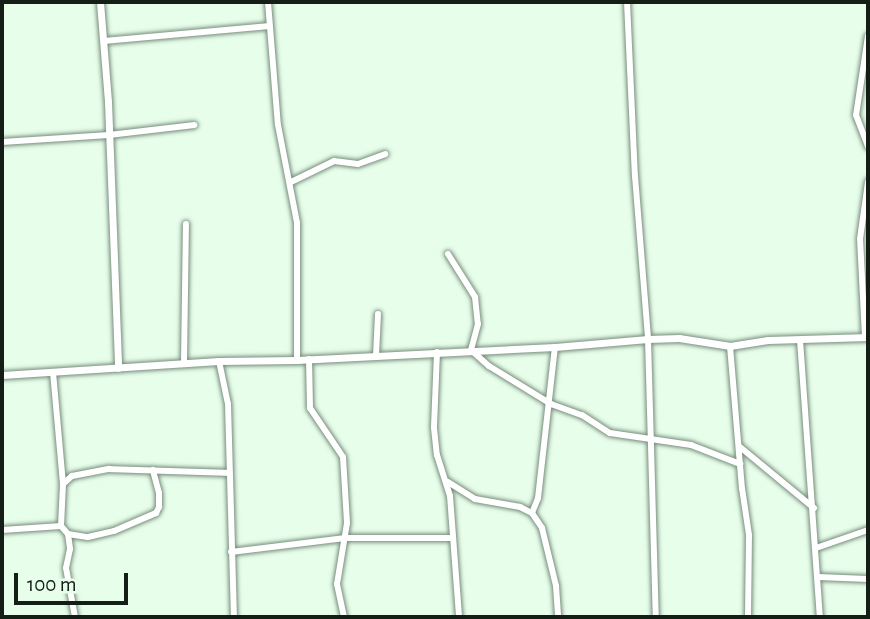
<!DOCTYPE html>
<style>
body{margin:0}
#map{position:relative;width:870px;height:619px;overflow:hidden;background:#e7feeb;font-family:"Alegreya Sans",sans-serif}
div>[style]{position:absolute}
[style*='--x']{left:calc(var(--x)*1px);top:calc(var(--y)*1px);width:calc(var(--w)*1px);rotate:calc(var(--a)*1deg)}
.roads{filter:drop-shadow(0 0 2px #788d7c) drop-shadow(0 0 2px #788d7c)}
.minor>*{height:6px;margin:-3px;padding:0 3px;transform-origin:3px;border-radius:3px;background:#fff}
.tertiary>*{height:7px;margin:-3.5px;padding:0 3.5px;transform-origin:3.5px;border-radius:3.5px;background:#fff}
span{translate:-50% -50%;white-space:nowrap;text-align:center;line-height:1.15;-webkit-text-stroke:6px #e7feeb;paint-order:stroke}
.frame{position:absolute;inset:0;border:4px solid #141d16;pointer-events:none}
.scale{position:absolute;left:14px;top:573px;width:114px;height:32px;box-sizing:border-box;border:4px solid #141d16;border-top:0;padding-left:9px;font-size:21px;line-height:24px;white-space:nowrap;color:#141d16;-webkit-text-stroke:5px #e7feeb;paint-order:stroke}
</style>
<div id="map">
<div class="roads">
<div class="minor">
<i style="--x:268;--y:2;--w:123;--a:85.4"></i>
<i style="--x:278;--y:125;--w:100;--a:79"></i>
<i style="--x:297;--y:223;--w:137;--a:90"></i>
<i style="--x:627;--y:2;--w:174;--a:87.4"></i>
<i style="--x:635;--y:176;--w:164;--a:85.4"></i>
<i style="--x:648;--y:339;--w:278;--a:88.4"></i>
<i style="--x:868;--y:36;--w:80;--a:98.6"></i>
<i style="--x:856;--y:115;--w:34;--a:69"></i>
<i style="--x:104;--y:41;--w:166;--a:-5.2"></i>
<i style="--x:2;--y:142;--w:107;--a:-3.7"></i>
<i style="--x:109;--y:135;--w:86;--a:-6.7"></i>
<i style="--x:291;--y:182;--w:48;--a:-26"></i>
<i style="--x:334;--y:161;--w:24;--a:7"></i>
<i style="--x:358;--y:164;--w:29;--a:-20"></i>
<i style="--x:448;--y:254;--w:51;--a:57.9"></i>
<i style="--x:475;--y:297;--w:27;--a:84"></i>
<i style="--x:478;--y:324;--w:27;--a:105"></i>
<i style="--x:471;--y:350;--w:24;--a:42"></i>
<i style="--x:489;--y:366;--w:73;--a:31.5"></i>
<i style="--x:551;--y:404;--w:33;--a:20"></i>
<i style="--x:582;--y:415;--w:33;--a:33"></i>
<i style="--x:610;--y:433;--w:82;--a:8.4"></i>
<i style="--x:691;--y:445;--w:53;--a:21.2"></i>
<i style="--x:865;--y:337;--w:98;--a:-92.9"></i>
<i style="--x:860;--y:239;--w:58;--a:-82"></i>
<i style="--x:800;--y:340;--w:278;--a:85.9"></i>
<i style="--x:730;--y:346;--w:143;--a:85.2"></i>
<i style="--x:742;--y:488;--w:48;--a:81.5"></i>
<i style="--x:749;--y:535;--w:82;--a:90.7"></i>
<i style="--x:437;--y:352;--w:76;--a:92.3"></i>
<i style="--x:434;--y:428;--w:27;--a:84"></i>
<i style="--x:437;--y:455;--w:43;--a:72.4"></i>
<i style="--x:450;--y:496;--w:121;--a:85.7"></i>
<i style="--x:376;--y:356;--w:42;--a:-87.3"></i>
<i style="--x:309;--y:359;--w:49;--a:88.8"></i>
<i style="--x:310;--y:408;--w:59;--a:56"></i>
<i style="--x:343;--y:457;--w:66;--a:86.5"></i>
<i style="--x:347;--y:523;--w:62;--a:99.3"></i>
<i style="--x:337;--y:584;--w:34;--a:78"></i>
<i style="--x:219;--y:361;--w:44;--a:78.2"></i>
<i style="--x:228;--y:404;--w:213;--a:88.4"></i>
<i style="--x:184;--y:363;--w:139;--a:-89.2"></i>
<i style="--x:53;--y:372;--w:112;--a:84.9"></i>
<i style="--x:63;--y:484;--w:42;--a:92.7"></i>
<i style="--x:61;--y:526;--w:11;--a:49"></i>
<i style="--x:68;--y:534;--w:15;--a:82"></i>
<i style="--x:70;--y:549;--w:19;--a:102"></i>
<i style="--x:66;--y:568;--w:50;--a:79.6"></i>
<i style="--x:740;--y:447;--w:96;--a:39.5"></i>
<i style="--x:448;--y:482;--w:32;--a:32"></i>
<i style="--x:475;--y:499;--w:46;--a:10.1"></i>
<i style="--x:520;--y:507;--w:13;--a:27"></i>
<i style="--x:532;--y:513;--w:18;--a:56"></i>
<i style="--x:542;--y:528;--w:60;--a:76.4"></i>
<i style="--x:556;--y:586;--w:31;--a:86"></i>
<i style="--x:63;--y:484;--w:12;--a:-42"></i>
<i style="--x:72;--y:476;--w:38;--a:-11"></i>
<i style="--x:109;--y:469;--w:120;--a:1.9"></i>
<i style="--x:532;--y:513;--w:16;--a:-68"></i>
<i style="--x:538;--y:498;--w:152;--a:-83.6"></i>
<i style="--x:2;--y:530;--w:59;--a:-3.9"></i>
<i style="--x:68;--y:534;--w:20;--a:9"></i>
<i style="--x:88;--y:537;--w:27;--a:-13"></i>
<i style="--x:114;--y:531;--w:46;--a:-23.2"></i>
<i style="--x:156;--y:513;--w:7;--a:-63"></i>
<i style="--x:159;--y:507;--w:14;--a:-90"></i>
<i style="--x:159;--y:493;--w:24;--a:-105"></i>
<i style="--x:816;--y:548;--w:55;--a:-19.1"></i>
<i style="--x:231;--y:552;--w:115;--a:-7"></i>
<i style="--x:345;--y:538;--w:106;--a:0"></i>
<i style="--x:818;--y:577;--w:50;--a:2.3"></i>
</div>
<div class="tertiary">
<i style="--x:100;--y:2;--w:100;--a:85.4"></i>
<i style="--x:108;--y:102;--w:266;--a:87.8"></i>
<i style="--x:2;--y:375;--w:217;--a:-3.7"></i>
<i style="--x:219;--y:361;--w:78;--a:-0.7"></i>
<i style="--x:297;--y:360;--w:258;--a:-2.9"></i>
<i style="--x:555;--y:347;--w:93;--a:-4.9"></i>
<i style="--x:648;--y:339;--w:31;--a:-2"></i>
<i style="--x:679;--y:338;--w:52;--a:8.9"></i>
<i style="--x:730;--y:346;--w:38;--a:-9"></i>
<i style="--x:768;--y:340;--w:100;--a:-1.7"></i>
</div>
</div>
<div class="frame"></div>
<div class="scale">100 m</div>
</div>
